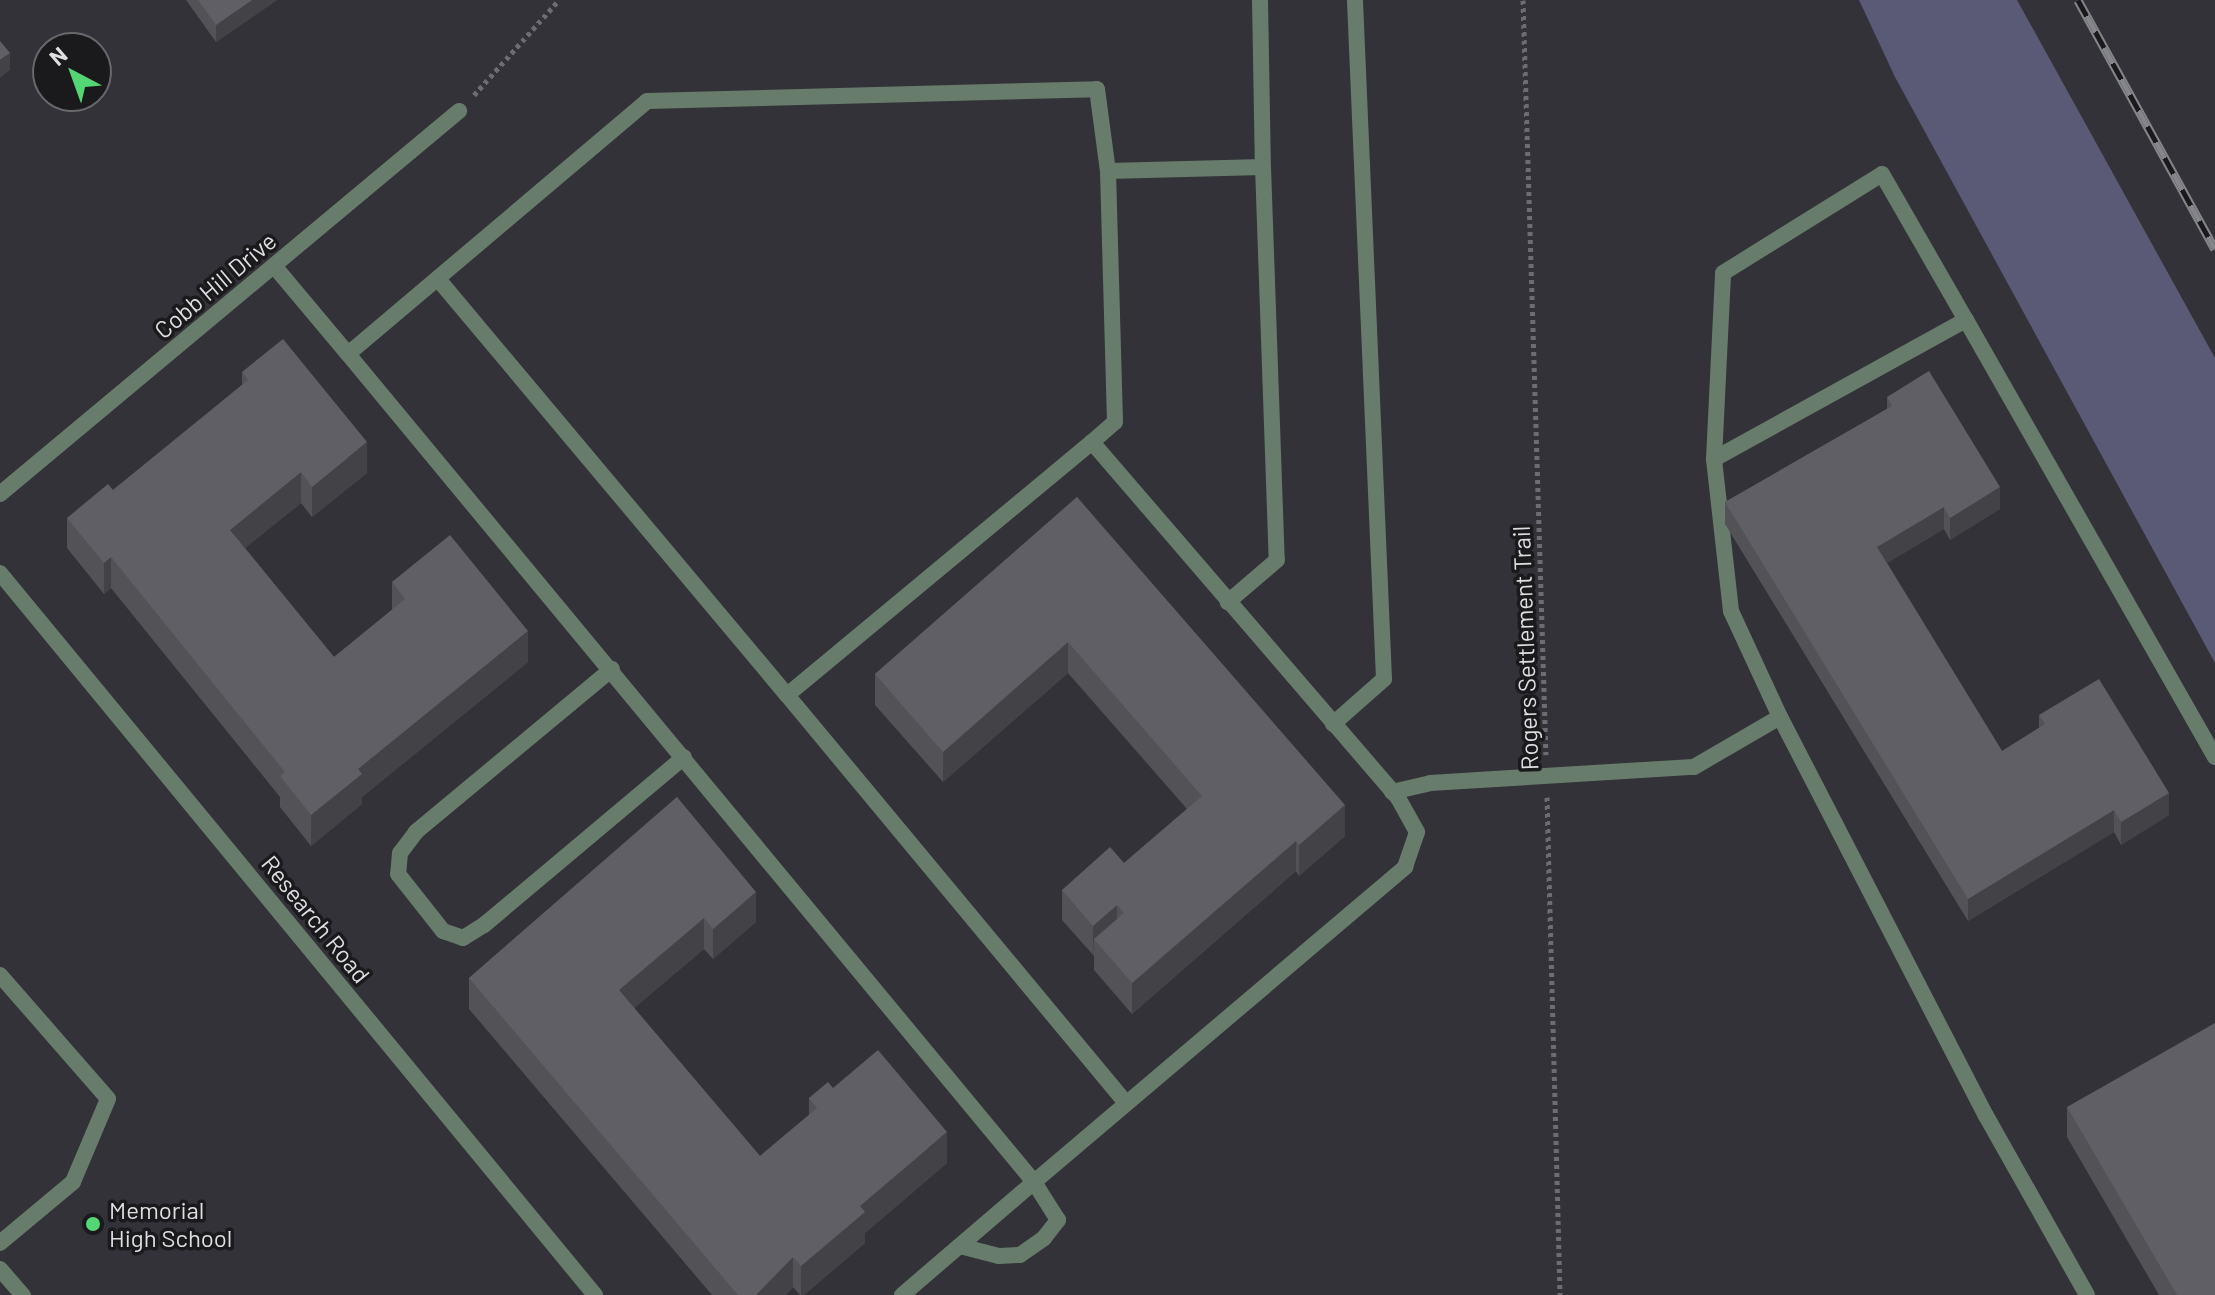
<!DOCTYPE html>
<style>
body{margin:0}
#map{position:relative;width:2215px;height:1295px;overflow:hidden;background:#323238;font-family:Barlow,sans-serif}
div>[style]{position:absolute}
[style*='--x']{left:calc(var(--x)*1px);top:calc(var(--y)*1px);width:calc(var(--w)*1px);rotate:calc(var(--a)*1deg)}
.green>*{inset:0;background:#5a5a77}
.path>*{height:5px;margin-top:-2.5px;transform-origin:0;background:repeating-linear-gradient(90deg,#6c6c71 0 4px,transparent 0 8px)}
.lane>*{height:16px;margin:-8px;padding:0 8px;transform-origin:8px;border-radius:8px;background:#687c6b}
.street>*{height:16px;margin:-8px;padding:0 8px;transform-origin:8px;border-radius:8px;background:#687c6b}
.rail>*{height:9px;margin-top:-4.5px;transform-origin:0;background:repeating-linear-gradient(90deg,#1a1a1d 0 18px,#85868a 0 36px);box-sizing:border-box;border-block:2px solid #85868a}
.wall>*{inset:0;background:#525257}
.shaded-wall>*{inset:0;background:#424247}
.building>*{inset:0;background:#5f5f65}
.dots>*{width:22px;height:22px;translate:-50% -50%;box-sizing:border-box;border:4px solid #1a1a1d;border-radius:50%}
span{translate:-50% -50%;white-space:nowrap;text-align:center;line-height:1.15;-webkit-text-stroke:7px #1a1a1d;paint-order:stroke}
.street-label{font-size:24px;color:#dedfe2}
.poi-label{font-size:24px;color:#dedfe2}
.left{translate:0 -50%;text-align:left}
.north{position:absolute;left:32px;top:32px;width:80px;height:80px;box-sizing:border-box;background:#1a1a1d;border:2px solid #68696c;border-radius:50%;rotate:319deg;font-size:22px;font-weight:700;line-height:32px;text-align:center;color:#dedfe2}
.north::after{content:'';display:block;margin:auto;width:28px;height:36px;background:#53d673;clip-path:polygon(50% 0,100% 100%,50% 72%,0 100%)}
</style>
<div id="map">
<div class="green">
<i style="clip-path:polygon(1859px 0,2017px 0,2215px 358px,2215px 663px,1895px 77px)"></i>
</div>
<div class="path">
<i style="--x:1523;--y:0;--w:755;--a:88.26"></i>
<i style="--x:474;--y:95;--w:127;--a:-48.2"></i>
<i style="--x:1547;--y:797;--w:498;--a:88.5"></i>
</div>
<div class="lane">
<i style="--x:1260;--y:0;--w:167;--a:89"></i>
<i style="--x:275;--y:267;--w:114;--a:50"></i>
<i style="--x:348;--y:354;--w:392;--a:-40.2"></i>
<i style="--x:647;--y:101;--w:450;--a:-1.5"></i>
<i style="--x:1097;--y:89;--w:83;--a:82.4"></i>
<i style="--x:438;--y:279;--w:543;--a:50.01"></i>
<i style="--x:348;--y:354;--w:1075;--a:50.36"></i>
<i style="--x:1034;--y:1182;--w:174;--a:139.4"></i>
<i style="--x:1092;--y:442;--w:30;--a:-41"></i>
<i style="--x:1115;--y:422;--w:251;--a:-91.6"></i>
<i style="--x:1108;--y:171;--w:155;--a:-1.5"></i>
<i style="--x:1263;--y:167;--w:393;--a:88"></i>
<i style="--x:1277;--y:560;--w:65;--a:139.4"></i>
<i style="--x:1714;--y:459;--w:186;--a:-87.2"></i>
<i style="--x:1723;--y:273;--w:187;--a:-31.9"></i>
<i style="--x:1882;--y:174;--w:168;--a:60.1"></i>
<i style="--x:612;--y:669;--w:255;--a:140.3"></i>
<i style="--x:416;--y:832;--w:26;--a:127"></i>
<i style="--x:400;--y:853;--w:21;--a:95"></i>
<i style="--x:398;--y:874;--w:73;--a:51.7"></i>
<i style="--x:443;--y:931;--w:21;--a:19"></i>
<i style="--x:463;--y:938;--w:25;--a:-32"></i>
<i style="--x:484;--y:925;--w:261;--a:-40"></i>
<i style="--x:1333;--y:724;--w:68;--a:-41.4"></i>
<i style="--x:1384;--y:679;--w:680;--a:-92.45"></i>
<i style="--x:1392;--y:792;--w:39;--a:-13"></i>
<i style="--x:1430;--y:783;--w:264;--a:-3.5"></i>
<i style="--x:1694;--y:767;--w:99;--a:-30.2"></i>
<i style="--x:0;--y:975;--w:164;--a:48.9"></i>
<i style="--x:108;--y:1099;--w:90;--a:112.9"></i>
<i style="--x:73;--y:1182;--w:95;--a:140.1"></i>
<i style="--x:960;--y:1246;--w:40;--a:14.4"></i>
<i style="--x:999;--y:1256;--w:21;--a:-3"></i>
<i style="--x:1020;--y:1255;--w:29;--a:-35"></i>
<i style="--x:1044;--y:1238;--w:23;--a:-52"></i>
<i style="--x:1058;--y:1220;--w:45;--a:-122.3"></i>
<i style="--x:1034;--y:1182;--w:487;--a:-40.3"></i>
<i style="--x:1405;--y:867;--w:37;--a:-71"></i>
<i style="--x:1417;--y:832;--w:38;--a:-119"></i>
<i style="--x:1399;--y:799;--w:471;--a:-130.7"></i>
<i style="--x:1092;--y:442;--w:396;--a:140.3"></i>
<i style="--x:787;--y:695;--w:530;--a:50.28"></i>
<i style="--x:0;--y:1269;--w:35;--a:49"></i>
<i style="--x:2087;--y:1295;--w:206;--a:-119.4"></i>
<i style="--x:1986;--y:1116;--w:449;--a:-117.3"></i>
<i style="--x:1780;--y:717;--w:117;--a:-114.8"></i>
<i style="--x:1731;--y:611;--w:153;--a:-96.4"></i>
<i style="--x:1714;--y:459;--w:288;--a:-28.9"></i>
<i style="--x:1966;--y:320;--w:503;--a:60.33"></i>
</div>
<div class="street">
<i style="--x:0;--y:494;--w:598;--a:-39.84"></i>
<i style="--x:0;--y:573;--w:936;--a:50.51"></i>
</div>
<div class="rail">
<i style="--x:2078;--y:0;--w:284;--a:61.2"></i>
</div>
<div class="wall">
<i style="clip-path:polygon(186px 0,277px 0,216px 42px)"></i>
<i style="clip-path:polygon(242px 372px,367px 473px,312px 517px,301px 503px,245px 548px,334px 657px,392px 610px,392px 582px,528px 662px,362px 797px,362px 804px,311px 846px,280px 807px,280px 797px,111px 588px,104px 594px,67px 548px,67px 518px,113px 490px,242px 385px)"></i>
<i style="clip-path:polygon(1887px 397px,2000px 509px,1950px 540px,1944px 529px,1887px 563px,2002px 751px,2039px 728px,2039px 715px,2169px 815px,2121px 845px,2114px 832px,1968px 921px,1725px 524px,1725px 502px,1887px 409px)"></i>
<i style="clip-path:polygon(1077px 497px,1345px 836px,1299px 876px,1296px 871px,1132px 1014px,1094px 970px,1094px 956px,1062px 920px,1062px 890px,1124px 863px,1187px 809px,1068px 673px,943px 782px,875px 705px,875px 674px)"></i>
<i style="clip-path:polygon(677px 797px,756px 922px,713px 959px,704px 949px,634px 1008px,760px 1156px,809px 1115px,809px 1098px,833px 1088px,947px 1163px,865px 1233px,865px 1243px,804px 1295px,800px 1295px,793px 1287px,786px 1295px,712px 1295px,469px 1009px,469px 978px)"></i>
<i style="clip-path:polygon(2067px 1107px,2215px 1295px,2159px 1295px,2067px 1137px)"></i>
</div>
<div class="shaded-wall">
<i style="clip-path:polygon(252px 0,277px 0,216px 42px,216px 25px)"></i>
<i style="clip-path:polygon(10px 53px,10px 70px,0 78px,0 60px)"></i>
<i style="clip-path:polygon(367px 442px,367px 473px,312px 517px,312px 487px)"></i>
<i style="clip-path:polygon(301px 472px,301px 503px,230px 560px,230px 530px)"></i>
<i style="clip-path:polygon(2000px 487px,2000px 509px,1950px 540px,1950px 518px)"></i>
<i style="clip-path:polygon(1944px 507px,1944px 529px,1877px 569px,1877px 547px)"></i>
<i style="clip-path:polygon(111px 557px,111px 588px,104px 594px,104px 563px)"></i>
<i style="clip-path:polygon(528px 631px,528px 662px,362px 797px,362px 804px,311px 846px,311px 815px,358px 769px)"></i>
<i style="clip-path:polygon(1068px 642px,1068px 673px,943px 782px,943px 752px)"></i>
<i style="clip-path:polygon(2169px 793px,2169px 815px,2121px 845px,2121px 822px)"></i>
<i style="clip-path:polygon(1345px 805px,1345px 836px,1299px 876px,1299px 845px)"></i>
<i style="clip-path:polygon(2114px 810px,2114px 832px,1968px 921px,1968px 899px)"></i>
<i style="clip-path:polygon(1296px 841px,1296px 871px,1132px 1014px,1132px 983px)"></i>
<i style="clip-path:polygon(756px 892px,756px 922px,713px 959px,713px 929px)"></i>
<i style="clip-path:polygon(1117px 905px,1117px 936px,1094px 939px,1093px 957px,1093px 926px)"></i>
<i style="clip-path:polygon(704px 918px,704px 949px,619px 1021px,619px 990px)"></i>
<i style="clip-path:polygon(947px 1132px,947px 1163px,865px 1233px,865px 1243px,804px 1295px,801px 1295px,801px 1266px,860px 1206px)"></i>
<i style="clip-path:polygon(793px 1257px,793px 1287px,786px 1295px,756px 1295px)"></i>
</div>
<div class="building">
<i style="clip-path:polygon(198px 0,252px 0,216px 25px)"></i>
<i style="clip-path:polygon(0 41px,10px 53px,0 60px)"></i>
<i style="clip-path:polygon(283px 339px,367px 442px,312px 487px,301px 472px,230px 530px,334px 657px,405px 599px,392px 582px,450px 535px,528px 631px,358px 769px,362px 774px,311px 815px,280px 776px,285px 772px,111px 557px,104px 563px,67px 518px,108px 484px,113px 490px,248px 380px,242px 372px)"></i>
<i style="clip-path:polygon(1929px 371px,2000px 487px,1950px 518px,1944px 507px,1877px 547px,2002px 751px,2045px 724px,2039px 715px,2099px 679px,2169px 793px,2121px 822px,2114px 810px,1968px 899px,1725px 502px,1892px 406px,1887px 397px)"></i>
<i style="clip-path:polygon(1077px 497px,1345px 805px,1299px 845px,1296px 841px,1132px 983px,1094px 939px,1124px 913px,1117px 905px,1093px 926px,1062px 890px,1110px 847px,1124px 863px,1202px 796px,1068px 642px,943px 752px,875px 674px)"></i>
<i style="clip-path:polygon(677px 797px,756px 892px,713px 929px,704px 918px,619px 990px,760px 1156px,817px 1108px,809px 1098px,828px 1082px,833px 1088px,878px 1050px,947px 1132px,860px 1206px,865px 1212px,801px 1266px,793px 1257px,756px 1295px,738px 1295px,469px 978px)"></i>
<i style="clip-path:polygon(2215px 1023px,2215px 1295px,2177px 1295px,2067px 1107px)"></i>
</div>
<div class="dots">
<i style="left:93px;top:1224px;background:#53d673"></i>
</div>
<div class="street-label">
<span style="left:215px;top:285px;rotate:-40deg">Cobb Hill Drive</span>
<span style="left:1525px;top:648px;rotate:-92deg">Rogers Settlement Trail</span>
<span style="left:316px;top:919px;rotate:51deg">Research Road</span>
</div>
<div class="poi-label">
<span class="left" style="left:109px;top:1224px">Memorial<br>High School</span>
</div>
<div class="north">N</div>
</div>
